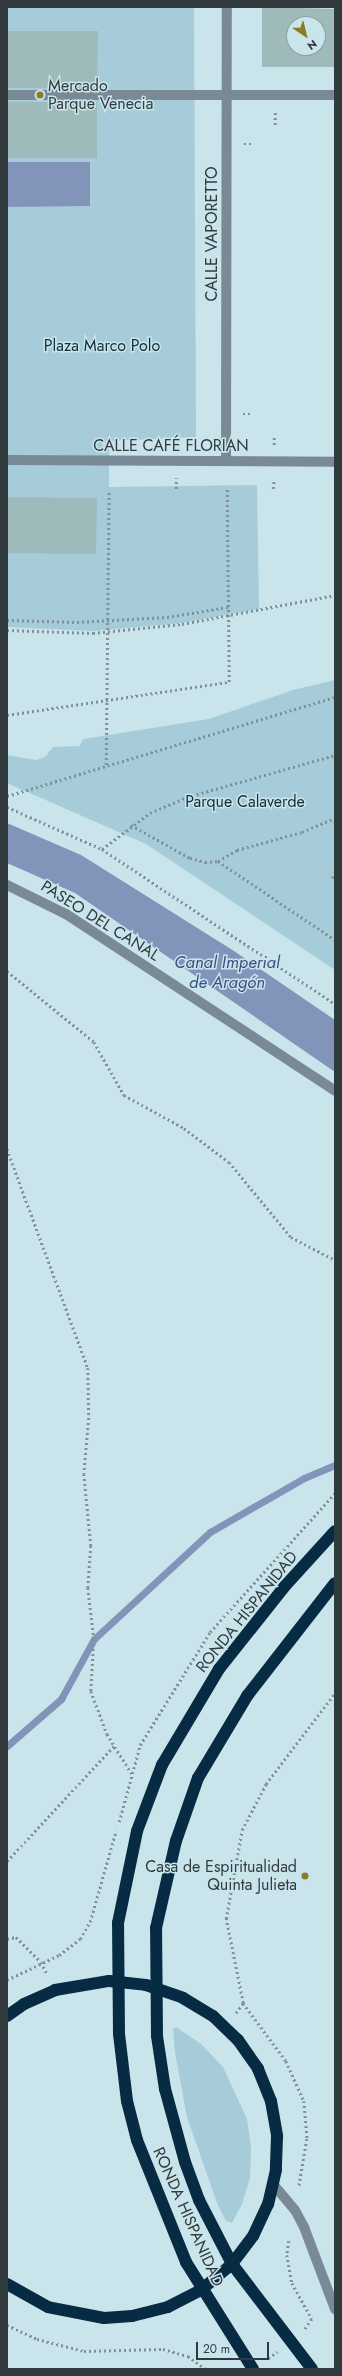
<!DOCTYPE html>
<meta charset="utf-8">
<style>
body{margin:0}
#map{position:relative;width:342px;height:2376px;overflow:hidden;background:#cae4ec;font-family:Jost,sans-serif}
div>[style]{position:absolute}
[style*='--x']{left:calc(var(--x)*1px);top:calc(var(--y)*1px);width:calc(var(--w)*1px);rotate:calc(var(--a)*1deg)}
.green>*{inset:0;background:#a5ccd8}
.water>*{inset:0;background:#8294ba}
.stream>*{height:7px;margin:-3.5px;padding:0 3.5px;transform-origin:3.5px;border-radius:3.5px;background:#8294ba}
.building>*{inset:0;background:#9fbaba}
.path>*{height:2.5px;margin-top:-1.25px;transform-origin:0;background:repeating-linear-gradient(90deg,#7f9196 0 2px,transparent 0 5px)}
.minor>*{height:10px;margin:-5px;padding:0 5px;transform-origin:5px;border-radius:5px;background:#798996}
.highway>*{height:12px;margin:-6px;padding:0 6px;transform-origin:6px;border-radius:6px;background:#062b43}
.dots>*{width:11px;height:11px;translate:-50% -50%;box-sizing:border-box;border:2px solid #cae4ec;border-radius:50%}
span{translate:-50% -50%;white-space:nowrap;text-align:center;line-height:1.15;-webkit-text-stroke:3px #cae4ec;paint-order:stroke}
.poi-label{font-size:16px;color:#313b3e}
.left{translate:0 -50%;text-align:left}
.right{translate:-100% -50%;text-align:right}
.street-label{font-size:16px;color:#313b3e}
.park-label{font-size:16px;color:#122e36}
.water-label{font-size:17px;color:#394f83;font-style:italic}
.frame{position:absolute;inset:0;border:8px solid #313b3e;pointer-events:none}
.north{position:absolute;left:286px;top:16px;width:40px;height:40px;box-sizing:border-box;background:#cae4ec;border:1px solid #8da0a6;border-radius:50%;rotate:145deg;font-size:11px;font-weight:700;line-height:16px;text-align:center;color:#313b3e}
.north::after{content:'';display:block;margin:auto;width:14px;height:18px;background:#8b7d24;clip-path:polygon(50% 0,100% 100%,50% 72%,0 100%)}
.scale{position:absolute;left:196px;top:2342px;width:73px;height:18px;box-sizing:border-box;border:2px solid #313b3e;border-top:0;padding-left:5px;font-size:12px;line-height:14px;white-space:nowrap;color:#313b3e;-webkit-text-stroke:3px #cae4ec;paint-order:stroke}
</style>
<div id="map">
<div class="green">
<i style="clip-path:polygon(7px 7px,194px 7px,196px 437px,109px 441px,109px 487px,257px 485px,259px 609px,182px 623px,94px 631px,7px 627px)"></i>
<i style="clip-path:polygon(335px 680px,335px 970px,146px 844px,7px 783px,7px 755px,36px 760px,45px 757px,53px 747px,80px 746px,83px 739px,209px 719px,293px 690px)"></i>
<i style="clip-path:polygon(176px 2027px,201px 2044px,223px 2067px,247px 2119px,251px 2147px,250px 2178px,242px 2204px,232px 2223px,226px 2221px,217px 2203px,187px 2117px,175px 2053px,173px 2029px)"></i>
</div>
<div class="water">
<i style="clip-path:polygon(7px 162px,90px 162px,90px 206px,7px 207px)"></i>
<i style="clip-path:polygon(7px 823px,81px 855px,234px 951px,335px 1020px,335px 1072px,75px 893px,7px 863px)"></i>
</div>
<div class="stream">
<i style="--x:7;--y:1746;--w:72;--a:-41"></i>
<i style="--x:61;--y:1699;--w:68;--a:-61.2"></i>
<i style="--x:94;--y:1639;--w:158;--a:-42.7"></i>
<i style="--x:210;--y:1532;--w:108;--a:-29.9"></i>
<i style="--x:304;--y:1478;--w:34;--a:-23"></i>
</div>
<div class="building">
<i style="clip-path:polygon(evenodd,262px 7px,335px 9px,335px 67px,262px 67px,262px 7px,294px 24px,318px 24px,318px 48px,294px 48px,294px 24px)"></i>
<i style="clip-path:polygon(7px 31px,98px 31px,97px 88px,7px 88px)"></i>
<i style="clip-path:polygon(7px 102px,97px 102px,97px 158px,7px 158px)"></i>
<i style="clip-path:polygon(7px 497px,97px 498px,96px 554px,7px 553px)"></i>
</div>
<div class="path">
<i style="--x:275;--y:125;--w:13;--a:-90"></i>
<i style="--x:244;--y:144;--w:10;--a:0"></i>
<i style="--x:243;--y:414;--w:10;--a:0"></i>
<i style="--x:274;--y:445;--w:10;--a:-90"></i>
<i style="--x:176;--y:489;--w:11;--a:-90"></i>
<i style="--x:273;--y:489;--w:9;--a:-84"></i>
<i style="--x:7;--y:620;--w:70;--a:1.6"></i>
<i style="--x:77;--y:622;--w:90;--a:-3.2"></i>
<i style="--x:167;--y:617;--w:62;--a:-9.3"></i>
<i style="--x:7;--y:630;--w:86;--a:2"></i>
<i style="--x:93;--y:633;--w:89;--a:-5.8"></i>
<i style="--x:182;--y:624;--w:156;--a:-10.7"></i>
<i style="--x:7;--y:715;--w:224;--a:-8.5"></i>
<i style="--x:229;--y:682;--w:193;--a:-90.6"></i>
<i style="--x:106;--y:765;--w:275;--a:-89.4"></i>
<i style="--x:7;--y:796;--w:343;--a:-16.8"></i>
<i style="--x:7;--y:807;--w:104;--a:23.9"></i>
<i style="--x:102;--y:849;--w:280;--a:33.6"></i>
<i style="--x:131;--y:825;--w:68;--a:29.2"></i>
<i style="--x:190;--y:858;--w:16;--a:15"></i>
<i style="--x:205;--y:862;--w:13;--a:-4"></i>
<i style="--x:218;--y:861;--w:22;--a:-30"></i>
<i style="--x:237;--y:850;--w:67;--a:-15.5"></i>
<i style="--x:302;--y:832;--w:36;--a:-23"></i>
<i style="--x:102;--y:849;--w:60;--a:-36.9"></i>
<i style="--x:150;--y:813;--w:40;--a:-23.4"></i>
<i style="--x:187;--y:797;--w:154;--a:-15.8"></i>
<i style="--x:218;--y:861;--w:141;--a:34"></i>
<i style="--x:332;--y:878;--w:5;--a:-53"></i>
<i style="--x:7;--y:971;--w:112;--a:39.2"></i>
<i style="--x:94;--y:1042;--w:61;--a:60.5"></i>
<i style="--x:124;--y:1095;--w:68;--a:28.8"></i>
<i style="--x:184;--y:1128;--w:56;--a:37.1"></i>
<i style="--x:229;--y:1162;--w:97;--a:50.4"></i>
<i style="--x:291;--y:1237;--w:50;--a:27.6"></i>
<i style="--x:7;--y:1149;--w:233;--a:69.7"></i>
<i style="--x:88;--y:1368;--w:50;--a:88.9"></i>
<i style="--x:89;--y:1418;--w:56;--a:95.1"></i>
<i style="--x:84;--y:1474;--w:72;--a:84.4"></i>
<i style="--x:91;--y:1546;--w:42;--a:94.1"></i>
<i style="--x:88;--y:1588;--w:51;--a:83.3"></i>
<i style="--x:94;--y:1639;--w:52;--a:93.3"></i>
<i style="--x:91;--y:1691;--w:46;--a:69.6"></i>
<i style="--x:107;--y:1734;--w:47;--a:58"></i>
<i style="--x:119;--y:1822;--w:80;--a:-74.7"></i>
<i style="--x:140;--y:1745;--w:133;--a:-58.2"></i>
<i style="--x:210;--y:1632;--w:187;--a:-48"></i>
<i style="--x:7;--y:1861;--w:157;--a:-47.1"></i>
<i style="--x:7;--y:1939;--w:9;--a:-13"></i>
<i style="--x:16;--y:1937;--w:35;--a:45"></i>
<i style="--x:41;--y:1962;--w:13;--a:63"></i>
<i style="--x:7;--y:1980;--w:58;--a:-25.7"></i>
<i style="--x:59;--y:1955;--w:26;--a:-37"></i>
<i style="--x:80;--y:1939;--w:20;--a:-60"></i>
<i style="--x:90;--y:1922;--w:95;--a:-74.1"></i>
<i style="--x:243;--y:2003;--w:72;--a:53.4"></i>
<i style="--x:286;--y:2061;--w:44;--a:65.8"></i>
<i style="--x:304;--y:2101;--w:38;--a:85"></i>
<i style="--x:307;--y:2139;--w:49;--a:99.5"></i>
<i style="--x:236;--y:2013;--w:12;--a:-55"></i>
<i style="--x:243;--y:2003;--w:86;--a:-101.4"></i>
<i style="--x:226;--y:1919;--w:90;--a:-79.8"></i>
<i style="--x:242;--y:1830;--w:52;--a:-62.4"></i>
<i style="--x:266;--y:1784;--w:114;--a:-52.8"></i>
<i style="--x:289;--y:2241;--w:14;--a:98"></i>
<i style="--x:287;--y:2255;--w:28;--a:80"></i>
<i style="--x:292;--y:2283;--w:41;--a:60.9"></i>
<i style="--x:312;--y:2319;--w:14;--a:124"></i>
<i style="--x:7;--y:2325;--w:33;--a:25"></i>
<i style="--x:37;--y:2339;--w:49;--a:14.3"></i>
<i style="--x:84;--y:2351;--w:79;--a:-1.5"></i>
<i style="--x:163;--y:2349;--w:26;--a:16"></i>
<i style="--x:188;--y:2356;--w:22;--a:36"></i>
<i style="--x:268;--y:2358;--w:11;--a:-34"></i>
</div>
<div class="minor">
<i style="--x:7;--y:95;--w:328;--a:0"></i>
<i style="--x:7;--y:460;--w:328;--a:0.3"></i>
<i style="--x:226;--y:461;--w:454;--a:-89.9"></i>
<i style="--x:7;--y:885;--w:66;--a:26.2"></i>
<i style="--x:66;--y:914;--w:322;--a:33.3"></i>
<i style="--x:273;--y:2184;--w:34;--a:50"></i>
<i style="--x:295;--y:2210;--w:19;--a:62"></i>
<i style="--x:304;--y:2227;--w:88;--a:69.3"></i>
</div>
<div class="highway">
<i style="--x:7;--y:2016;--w:21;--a:-35"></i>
<i style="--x:24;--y:2004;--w:34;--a:-24"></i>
<i style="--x:55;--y:1990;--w:55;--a:-9.5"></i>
<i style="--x:109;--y:1981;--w:37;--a:6"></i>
<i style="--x:146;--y:1985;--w:39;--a:19"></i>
<i style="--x:183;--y:1998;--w:35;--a:31"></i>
<i style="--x:213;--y:2016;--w:35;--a:44"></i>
<i style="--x:238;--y:2040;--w:35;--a:55"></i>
<i style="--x:258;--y:2069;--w:35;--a:68"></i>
<i style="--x:271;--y:2101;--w:36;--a:80"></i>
<i style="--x:277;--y:2136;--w:34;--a:92"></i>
<i style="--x:276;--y:2170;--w:35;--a:103"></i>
<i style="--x:268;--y:2204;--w:35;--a:115"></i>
<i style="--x:253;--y:2236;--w:35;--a:127"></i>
<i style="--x:232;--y:2264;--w:40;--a:140"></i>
<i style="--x:201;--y:2290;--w:37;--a:153"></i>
<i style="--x:168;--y:2307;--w:37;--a:166"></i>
<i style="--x:132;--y:2316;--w:28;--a:176"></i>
<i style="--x:104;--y:2318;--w:57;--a:-168.9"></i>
<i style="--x:48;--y:2307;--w:47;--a:-150.7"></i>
<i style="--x:253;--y:2369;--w:126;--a:-122.1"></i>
<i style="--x:186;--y:2262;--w:131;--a:-111.9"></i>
<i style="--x:137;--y:2140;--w:40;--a:-104.4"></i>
<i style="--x:127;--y:2101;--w:67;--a:-96.8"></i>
<i style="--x:119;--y:2034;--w:111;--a:-90.5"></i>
<i style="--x:118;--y:1923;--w:94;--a:-78.3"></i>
<i style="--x:137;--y:1831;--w:71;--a:-69.3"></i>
<i style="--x:162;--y:1765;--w:112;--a:-59.3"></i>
<i style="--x:219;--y:1669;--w:106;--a:-51.5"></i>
<i style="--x:285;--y:1586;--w:74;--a:-47.7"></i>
<i style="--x:312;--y:2369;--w:132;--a:-127.3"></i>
<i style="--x:232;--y:2264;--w:72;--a:-117.3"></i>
<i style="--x:199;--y:2200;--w:40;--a:-110.2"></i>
<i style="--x:185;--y:2162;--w:76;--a:-105.3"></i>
<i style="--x:165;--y:2089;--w:54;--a:-98.6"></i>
<i style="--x:157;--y:2036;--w:108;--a:-90.5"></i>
<i style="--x:156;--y:1928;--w:89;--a:-77.1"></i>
<i style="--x:176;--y:1841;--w:67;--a:-70.8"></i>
<i style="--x:198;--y:1778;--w:96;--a:-59.1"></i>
<i style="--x:247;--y:1696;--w:143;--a:-52.1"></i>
</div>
<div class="dots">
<i style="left:40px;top:95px;background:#8b7d24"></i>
<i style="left:305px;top:1876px;background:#8b7d24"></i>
</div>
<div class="poi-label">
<span class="left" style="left:48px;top:95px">Mercado<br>Parque Venecia</span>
<span class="right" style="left:297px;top:1876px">Casa de Espiritualidad<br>Quinta Julieta</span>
</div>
<div class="street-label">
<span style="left:212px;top:234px;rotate:-90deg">CALLE VAPORETTO</span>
<span style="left:171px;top:446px">CALLE CAFÉ FLORIAN</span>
<span style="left:100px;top:921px;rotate:32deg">PASEO DEL CANAL</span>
<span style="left:247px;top:1612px;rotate:-51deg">RONDA HISPANIDAD</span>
<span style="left:188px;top:2217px;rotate:66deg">RONDA HISPANIDAD</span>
</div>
<div class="park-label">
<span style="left:102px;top:346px">Plaza Marco Polo</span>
<span style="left:245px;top:802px">Parque Calaverde</span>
</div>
<div class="water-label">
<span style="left:227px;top:973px">Canal Imperial<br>de Aragón</span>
</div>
<div class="frame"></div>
<div class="north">N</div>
<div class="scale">20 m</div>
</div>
